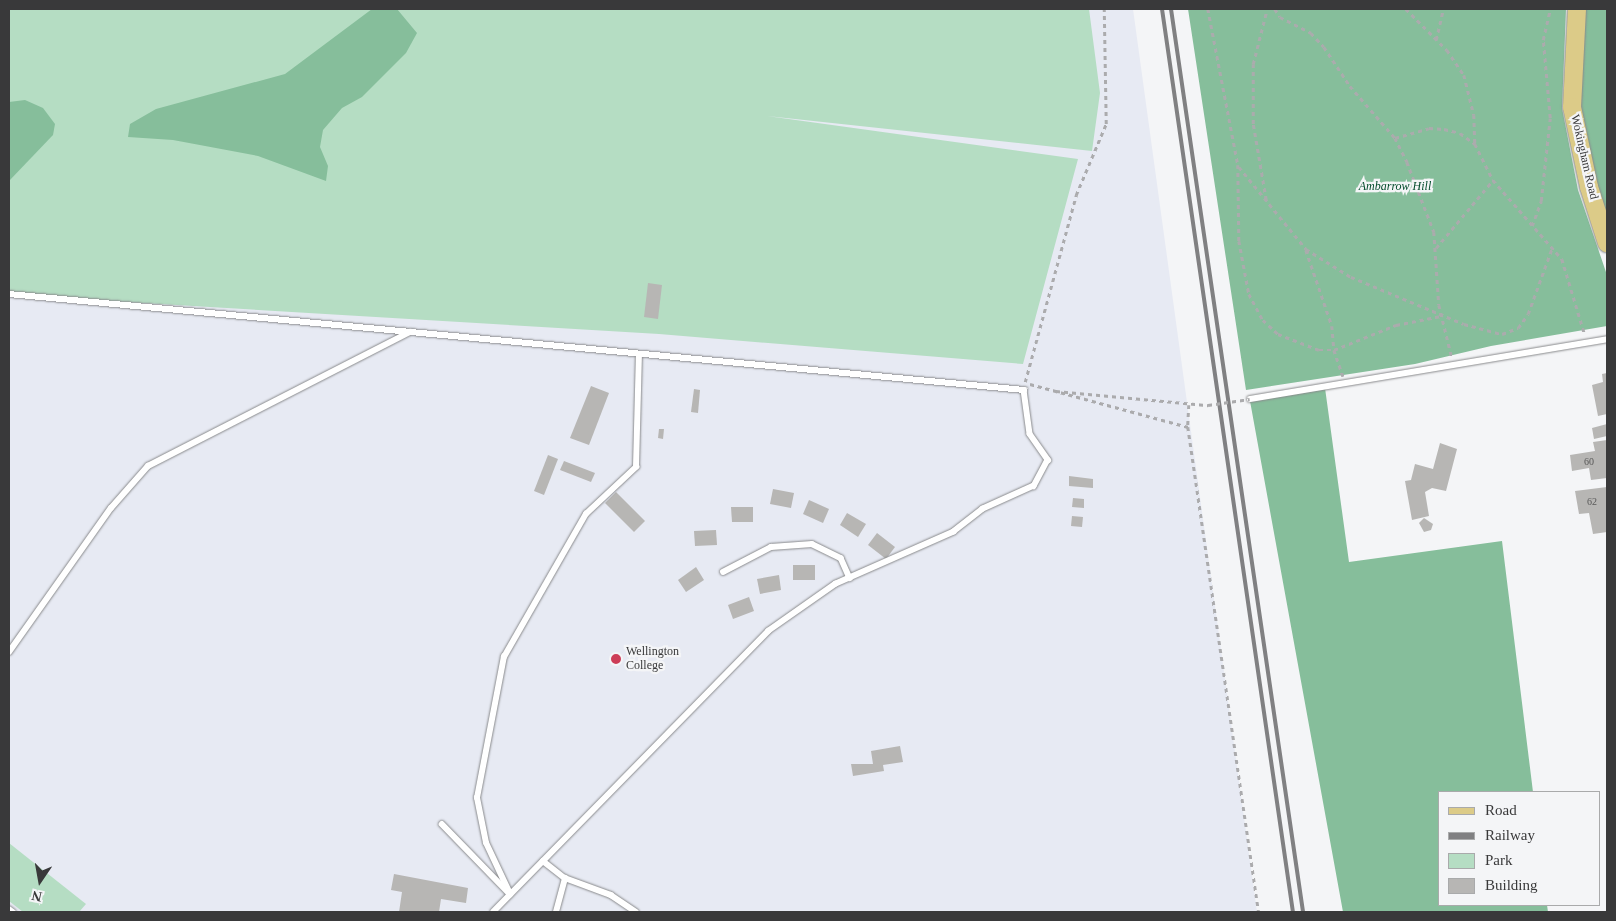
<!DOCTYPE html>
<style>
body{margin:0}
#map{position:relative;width:1616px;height:921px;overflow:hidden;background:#f4f5f7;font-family:Georgia,serif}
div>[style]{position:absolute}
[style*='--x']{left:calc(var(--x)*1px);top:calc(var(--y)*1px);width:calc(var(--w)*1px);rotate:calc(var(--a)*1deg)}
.built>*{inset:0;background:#e7eaf3}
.green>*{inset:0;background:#b5ddc3}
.forest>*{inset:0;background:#86be9b}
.building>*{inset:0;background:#b7b6b4}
.path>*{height:2.5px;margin-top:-1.25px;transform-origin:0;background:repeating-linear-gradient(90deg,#ababad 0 4px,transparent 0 8px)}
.roads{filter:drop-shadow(0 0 1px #898a8c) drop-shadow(0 0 1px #898a8c)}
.service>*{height:5.5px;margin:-2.75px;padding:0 2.75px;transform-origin:2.75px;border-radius:2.75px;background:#fff}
.primary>*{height:18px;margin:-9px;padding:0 9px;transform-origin:9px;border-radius:9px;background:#dccb88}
.rail>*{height:4px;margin:-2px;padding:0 2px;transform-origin:2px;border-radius:2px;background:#808082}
.path-bridge>*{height:2.5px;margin-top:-1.25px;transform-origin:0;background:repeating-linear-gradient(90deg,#ababad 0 4px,transparent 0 8px)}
.dots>*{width:14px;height:14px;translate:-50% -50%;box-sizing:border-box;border:2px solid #f4f5f7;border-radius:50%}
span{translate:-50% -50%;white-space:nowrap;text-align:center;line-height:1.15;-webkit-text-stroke:4.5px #f4f5f7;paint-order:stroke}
.number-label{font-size:10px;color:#585858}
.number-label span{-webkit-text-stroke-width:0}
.street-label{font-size:12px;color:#39393a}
.park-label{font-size:12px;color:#044c2c;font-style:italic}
.poi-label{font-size:12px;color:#39393a}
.left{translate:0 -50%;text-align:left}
.frame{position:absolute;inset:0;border:10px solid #39393a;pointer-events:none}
.legend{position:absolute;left:1438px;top:791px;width:162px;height:115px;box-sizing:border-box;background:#f4f5f7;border:1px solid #a9aaab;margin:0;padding:6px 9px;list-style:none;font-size:15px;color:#39393a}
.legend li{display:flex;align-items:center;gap:10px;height:25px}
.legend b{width:25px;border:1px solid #a9aaab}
.north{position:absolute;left:15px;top:856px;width:50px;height:50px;-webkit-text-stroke:4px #f4f5f7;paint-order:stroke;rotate:192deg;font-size:14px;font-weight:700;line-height:20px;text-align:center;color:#39393a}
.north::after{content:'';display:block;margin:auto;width:18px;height:22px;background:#39393a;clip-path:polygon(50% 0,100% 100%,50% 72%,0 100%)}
</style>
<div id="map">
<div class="built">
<i style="clip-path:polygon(9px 9px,1133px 9px,1257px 912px,9px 912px)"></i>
</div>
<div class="green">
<i style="clip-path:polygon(9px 9px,1089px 9px,1100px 93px,1092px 151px,767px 116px,1078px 159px,1023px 364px,659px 334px,9px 295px)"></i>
<i style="clip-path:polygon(9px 843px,86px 904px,79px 912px,23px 912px,9px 901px)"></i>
</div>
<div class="forest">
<i style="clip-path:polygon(372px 9px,397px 9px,417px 33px,406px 53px,362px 97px,342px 108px,323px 130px,320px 147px,328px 166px,326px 181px,258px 156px,173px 140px,128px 137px,130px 124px,156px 109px,285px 74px)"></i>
<i style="clip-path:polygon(1188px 9px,1566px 9px,1562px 108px,1578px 190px,1607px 275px,1607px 326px,1491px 346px,1415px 364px,1246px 390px)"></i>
<i style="clip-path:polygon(1577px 9px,1607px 9px,1607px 243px,1572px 107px)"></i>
<i style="clip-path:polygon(25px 100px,43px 108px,55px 124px,53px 135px,9px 181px,9px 102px)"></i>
<i style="clip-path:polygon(1325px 388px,1349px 562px,1502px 541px,1533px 792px,1440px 792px,1440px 905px,1547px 905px,1548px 912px,1343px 912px,1250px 401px)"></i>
</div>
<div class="building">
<i style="clip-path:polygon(648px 283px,662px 285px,658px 319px,644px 317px)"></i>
<i style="clip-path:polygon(1607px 373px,1607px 414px,1598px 416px,1592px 385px,1603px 382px,1602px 374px)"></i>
<i style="clip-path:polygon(591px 386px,609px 393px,589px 445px,570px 438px)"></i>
<i style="clip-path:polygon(694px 389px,700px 390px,698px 413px,691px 412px)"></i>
<i style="clip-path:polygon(1607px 424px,1607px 436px,1594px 439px,1592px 428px)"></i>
<i style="clip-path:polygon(659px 429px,664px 429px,663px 439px,658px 438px)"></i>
<i style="clip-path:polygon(1607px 440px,1607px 478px,1591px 480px,1589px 468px,1572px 471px,1570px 455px,1595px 451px,1593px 442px)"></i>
<i style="clip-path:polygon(1440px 443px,1457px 449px,1446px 491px,1432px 488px,1425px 492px,1429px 516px,1412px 520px,1405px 481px,1411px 480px,1415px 464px,1433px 469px)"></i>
<i style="clip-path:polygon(548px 455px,558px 459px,544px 495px,534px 491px)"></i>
<i style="clip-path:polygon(564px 461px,595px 473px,591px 482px,560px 470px)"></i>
<i style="clip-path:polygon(1069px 476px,1093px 479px,1093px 488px,1069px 486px)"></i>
<i style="clip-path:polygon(1607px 487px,1607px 532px,1593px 534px,1589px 513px,1579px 514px,1575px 491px)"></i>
<i style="clip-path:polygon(773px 489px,794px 493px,791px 508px,770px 504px)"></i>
<i style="clip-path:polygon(616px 492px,645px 521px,634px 532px,605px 503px)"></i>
<i style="clip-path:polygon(1073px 498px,1084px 499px,1084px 508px,1072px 507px)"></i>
<i style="clip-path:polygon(809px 500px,829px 509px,823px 523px,803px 514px)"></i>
<i style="clip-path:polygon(731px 507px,753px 507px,753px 522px,732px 522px)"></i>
<i style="clip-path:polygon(847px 513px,866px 524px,858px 537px,840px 525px)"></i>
<i style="clip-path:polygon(1072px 516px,1083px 517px,1082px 527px,1071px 526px)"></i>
<i style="clip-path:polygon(1424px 518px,1433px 524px,1431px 530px,1424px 532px,1419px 523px)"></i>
<i style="clip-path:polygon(716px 530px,717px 545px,695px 546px,694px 531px)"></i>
<i style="clip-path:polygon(877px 533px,895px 547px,886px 559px,868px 545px)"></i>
<i style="clip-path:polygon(793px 565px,815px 565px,815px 580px,793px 580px)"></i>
<i style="clip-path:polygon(696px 567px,704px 580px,686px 592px,678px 580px)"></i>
<i style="clip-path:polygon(779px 575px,781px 590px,760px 594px,757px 579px)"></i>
<i style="clip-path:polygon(749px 597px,754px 611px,733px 619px,728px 605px)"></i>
<i style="clip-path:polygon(900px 746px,903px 762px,883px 765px,884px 771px,853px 776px,851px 764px,873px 764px,871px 751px)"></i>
<i style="clip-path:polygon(394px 874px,468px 888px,466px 903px,441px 899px,439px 912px,399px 912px,402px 892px,391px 890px)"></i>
</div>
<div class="path">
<i style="--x:1208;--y:9;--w:159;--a:79.1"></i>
<i style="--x:1238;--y:165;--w:76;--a:89.2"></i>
<i style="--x:1239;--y:241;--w:54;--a:79.3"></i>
<i style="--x:1249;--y:294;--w:30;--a:62"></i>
<i style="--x:1263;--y:320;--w:21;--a:43"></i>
<i style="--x:1278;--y:334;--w:44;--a:21.3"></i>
<i style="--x:1319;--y:350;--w:15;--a:0"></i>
<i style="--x:1334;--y:350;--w:67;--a:-22"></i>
<i style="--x:1396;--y:325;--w:46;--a:-11.3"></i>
<i style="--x:1275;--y:9;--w:9;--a:58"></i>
<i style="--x:1280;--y:17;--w:35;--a:27"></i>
<i style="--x:1311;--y:33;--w:19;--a:47"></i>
<i style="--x:1324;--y:47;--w:47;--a:56.3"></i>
<i style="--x:1350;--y:86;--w:69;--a:49.1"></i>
<i style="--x:1395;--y:138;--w:27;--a:63"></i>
<i style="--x:1407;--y:162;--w:75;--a:68.9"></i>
<i style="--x:1434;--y:232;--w:73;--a:86.1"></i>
<i style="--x:1439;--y:305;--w:55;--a:76.2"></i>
<i style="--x:1406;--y:9;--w:58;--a:45"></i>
<i style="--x:1447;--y:50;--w:30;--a:56"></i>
<i style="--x:1464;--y:75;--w:41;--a:76"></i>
<i style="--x:1474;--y:115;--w:29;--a:88"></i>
<i style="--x:1436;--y:40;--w:32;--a:-77"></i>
<i style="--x:1395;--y:138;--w:35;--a:-16"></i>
<i style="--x:1429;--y:128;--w:15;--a:4"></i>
<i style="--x:1444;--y:129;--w:16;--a:14"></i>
<i style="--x:1460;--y:133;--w:19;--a:36"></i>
<i style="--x:1475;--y:144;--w:40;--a:63.4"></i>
<i style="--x:1493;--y:180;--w:105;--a:48.9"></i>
<i style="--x:1562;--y:259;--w:79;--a:73.2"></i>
<i style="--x:1239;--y:167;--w:106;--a:50.7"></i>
<i style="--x:1306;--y:249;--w:53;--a:31.9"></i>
<i style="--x:1351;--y:277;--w:122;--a:22.6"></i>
<i style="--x:1464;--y:324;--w:39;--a:15"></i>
<i style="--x:1502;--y:334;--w:17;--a:-21"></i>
<i style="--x:1518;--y:328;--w:17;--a:-54"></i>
<i style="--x:1528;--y:314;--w:70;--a:-70"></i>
<i style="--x:1266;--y:200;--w:77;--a:-99.7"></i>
<i style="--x:1253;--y:124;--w:60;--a:-90"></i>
<i style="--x:1253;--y:64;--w:57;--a:-75.7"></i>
<i style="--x:1532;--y:226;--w:27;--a:-70"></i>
<i style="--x:1541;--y:201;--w:83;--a:-83.8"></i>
<i style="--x:1550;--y:118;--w:78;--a:-95.1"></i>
<i style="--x:1543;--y:40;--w:32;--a:-77"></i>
<i style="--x:1436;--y:248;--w:89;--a:-50"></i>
<i style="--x:1306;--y:250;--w:80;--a:71.1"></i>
<i style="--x:1332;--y:326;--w:24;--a:85"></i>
<i style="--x:1334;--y:350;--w:28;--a:71"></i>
<i style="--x:1025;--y:382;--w:194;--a:-74.7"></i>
<i style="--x:1076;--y:195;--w:77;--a:-67.1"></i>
<i style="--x:1106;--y:124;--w:115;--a:-91"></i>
<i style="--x:1030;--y:384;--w:164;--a:15.2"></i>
<i style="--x:1056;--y:391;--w:153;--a:5.3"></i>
<i style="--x:1189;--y:405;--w:22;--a:93"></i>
<i style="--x:1188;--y:427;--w:490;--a:81.7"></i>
</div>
<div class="roads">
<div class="service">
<i style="--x:9;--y:294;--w:1020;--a:5.4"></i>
<i style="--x:1024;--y:390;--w:44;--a:82.2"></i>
<i style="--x:1030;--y:434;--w:32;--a:55"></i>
<i style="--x:1048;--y:460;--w:30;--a:118"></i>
<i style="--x:1034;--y:486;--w:56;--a:155.7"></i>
<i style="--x:983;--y:509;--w:37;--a:142"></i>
<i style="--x:954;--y:532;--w:129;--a:156.2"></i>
<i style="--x:836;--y:584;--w:82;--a:145"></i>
<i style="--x:769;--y:631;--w:393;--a:134.4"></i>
<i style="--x:1250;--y:399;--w:362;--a:-9.5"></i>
<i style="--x:723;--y:572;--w:54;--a:-27.5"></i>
<i style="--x:771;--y:547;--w:41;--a:-4.2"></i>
<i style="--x:812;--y:544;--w:32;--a:26"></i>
<i style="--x:841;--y:558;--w:22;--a:66"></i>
<i style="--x:9;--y:652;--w:176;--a:-54.7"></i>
<i style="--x:111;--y:508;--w:56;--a:-48.6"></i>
<i style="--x:148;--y:466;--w:294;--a:-27.1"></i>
<i style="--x:442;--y:824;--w:98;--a:45.8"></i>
<i style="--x:510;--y:894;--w:56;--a:-115.2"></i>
<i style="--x:486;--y:843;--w:46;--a:-101.3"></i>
<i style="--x:477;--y:798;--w:144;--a:-79.2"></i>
<i style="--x:504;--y:657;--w:165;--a:-60.2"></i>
<i style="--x:586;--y:514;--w:69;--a:-43.2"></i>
<i style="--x:636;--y:467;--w:112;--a:-88.5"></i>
<i style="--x:543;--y:861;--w:28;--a:38"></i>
<i style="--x:565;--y:878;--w:49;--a:20.3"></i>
<i style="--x:611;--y:895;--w:30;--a:34"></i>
<i style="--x:9;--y:909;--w:5;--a:37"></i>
<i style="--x:556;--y:912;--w:35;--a:-75"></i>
</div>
<div class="primary">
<i style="--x:1577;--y:9;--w:98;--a:92.9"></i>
<i style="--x:1572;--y:107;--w:82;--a:78"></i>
<i style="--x:1589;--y:187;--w:59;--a:72.2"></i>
</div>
</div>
<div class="rail">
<i style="--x:1162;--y:9;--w:912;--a:81.75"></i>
<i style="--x:1171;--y:9;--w:913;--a:81.68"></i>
</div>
<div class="path-bridge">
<i style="--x:1208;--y:405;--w:42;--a:-8.1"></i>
</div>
<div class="dots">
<i style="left:616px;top:659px;background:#cd3d57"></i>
</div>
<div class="number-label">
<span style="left:1589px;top:462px">60</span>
<span style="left:1592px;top:502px">62</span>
</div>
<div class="street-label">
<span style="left:1584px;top:157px;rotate:77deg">Wokingham Road</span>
</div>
<div class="park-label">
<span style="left:1395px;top:187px">Ambarrow Hill</span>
</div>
<div class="poi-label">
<span class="left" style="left:626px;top:659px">Wellington<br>College</span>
</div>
<div class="frame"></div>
<ul class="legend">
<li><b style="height:6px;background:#dccb88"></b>Road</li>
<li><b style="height:6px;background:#808082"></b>Railway</li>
<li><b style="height:14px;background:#b5ddc3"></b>Park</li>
<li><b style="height:14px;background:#b7b6b4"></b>Building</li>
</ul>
<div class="north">N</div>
</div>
